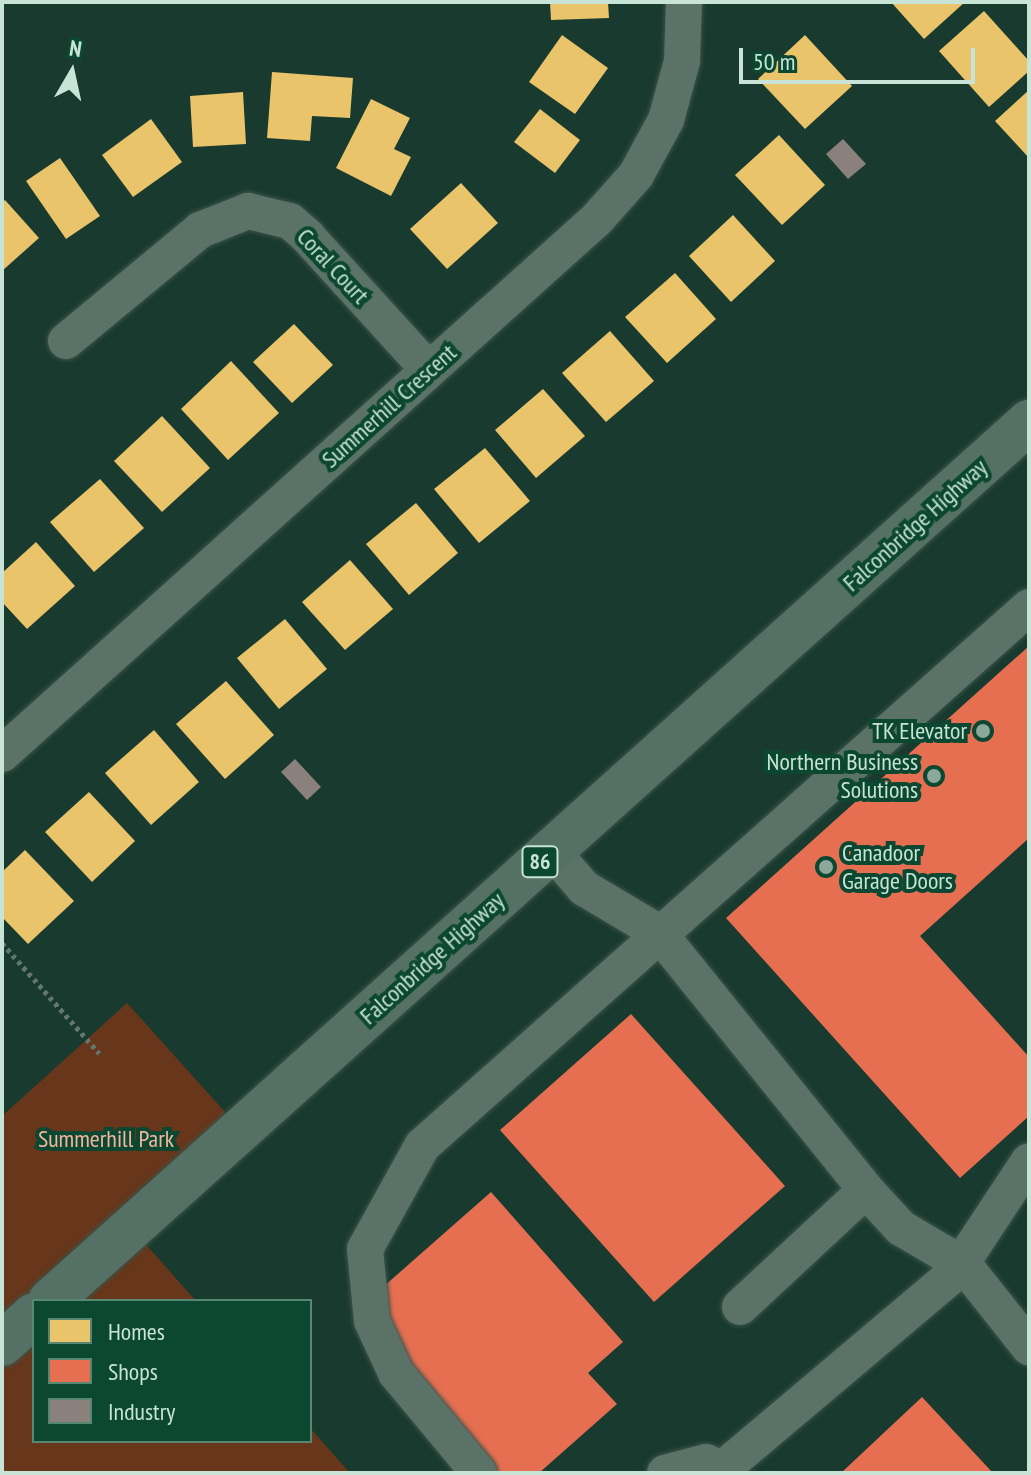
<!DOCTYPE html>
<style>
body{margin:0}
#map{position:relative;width:1031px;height:1475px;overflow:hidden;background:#193a2e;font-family:"PT Sans Narrow",sans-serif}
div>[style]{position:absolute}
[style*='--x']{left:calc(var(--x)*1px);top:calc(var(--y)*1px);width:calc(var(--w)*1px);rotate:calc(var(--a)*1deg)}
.green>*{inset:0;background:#68361a}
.homes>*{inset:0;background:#e9c46a}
.shops>*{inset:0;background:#e76f51}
.industry>*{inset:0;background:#8a817c}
.path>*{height:5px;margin-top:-2.5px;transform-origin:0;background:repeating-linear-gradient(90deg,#62766e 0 4px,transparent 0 8px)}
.roads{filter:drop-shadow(0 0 2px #3b5349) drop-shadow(0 0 2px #3b5349)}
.minor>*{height:36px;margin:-18px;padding:0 18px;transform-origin:18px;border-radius:18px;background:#5b7269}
.major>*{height:44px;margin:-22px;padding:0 22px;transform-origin:22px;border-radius:22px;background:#557065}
.dots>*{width:22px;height:22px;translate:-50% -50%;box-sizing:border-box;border:4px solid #0b4731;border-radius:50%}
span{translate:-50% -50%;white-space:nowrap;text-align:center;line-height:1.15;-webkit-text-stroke:8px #0b4731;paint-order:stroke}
.shield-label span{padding:2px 6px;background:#0b4731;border:2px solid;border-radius:6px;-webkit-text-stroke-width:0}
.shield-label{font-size:22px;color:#c8e4d6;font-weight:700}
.street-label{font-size:24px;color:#c8e4d6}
.poi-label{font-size:24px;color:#c8e4d6}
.right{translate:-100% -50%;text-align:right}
.left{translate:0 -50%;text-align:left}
.park-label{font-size:24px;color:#f3b69d}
.frame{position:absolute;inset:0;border:4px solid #c8e4d6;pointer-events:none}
.legend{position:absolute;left:32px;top:1299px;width:280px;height:144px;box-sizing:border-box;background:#0b4731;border:2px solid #578673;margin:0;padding:10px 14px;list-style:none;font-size:24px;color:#c8e4d6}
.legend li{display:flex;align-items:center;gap:16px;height:40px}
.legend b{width:40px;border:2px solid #578673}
.north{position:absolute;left:32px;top:32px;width:80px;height:80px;-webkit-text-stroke:6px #0b4731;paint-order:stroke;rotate:9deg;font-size:22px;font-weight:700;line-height:32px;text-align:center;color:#c8e4d6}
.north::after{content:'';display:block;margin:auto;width:28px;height:36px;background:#c8e4d6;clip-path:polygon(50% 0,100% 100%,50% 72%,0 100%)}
.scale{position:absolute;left:739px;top:48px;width:236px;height:36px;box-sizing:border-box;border:4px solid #c8e4d6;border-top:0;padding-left:10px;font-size:24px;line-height:28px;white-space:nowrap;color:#c8e4d6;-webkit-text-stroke:6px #0b4731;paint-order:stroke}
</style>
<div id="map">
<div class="green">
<i style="clip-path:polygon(127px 1003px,243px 1132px,134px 1231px,196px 1301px,34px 1301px,34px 1441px,310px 1441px,310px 1428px,350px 1473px,2px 1473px,2px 1116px)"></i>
</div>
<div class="homes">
<i style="clip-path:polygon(550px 2px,608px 2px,609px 18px,551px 20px)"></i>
<i style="clip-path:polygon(891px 2px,965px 2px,924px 39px)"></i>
<i style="clip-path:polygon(984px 11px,1029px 61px,1029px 71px,989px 107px,939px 51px)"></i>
<i style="clip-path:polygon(562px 35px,608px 68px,575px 114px,529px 82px)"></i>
<i style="clip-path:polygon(805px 35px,852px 86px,805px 129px,758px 79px)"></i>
<i style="clip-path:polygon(272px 72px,353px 78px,350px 118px,312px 116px,310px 141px,267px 138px)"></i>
<i style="clip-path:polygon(1029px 90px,1029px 158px,995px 121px)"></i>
<i style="clip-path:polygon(243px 92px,246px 144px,193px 147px,190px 96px)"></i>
<i style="clip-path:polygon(371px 99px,410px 118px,394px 149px,411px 157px,391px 196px,336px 168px)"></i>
<i style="clip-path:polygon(540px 109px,580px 140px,555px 173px,514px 142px)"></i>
<i style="clip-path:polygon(151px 119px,182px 162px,133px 197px,102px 155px)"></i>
<i style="clip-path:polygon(779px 135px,825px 185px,782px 225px,735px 175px)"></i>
<i style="clip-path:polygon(60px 158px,100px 216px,66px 239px,26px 181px)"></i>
<i style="clip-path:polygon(461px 183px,498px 223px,447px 269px,410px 229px)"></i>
<i style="clip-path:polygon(5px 200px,39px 238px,2px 271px,2px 203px)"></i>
<i style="clip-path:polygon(733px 215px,775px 261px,731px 302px,689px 256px)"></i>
<i style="clip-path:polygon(675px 273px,716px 319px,667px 363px,625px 317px)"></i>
<i style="clip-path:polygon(294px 324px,333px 365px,292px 403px,253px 362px)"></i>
<i style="clip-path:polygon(610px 331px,654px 381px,606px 422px,562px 373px)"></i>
<i style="clip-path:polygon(231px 361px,279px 413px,228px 460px,181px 409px)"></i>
<i style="clip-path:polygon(543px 389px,585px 436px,536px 478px,495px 430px)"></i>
<i style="clip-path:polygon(162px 416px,210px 468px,162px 512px,114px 461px)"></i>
<i style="clip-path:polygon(485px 448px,530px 501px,479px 543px,434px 489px)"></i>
<i style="clip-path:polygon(100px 479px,144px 528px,94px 572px,50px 522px)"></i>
<i style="clip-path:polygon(416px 503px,458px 553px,409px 595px,366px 544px)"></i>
<i style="clip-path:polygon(36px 542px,75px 586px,27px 629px,2px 602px,2px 573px)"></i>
<i style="clip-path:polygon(350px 560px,393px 609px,345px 650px,302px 602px)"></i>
<i style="clip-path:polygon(285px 619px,327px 669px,279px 709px,237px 658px)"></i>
<i style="clip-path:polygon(226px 681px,274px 735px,225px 779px,176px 724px)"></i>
<i style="clip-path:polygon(154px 730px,199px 782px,151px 825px,105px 773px)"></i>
<i style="clip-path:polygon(89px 792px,135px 841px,92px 882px,45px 832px)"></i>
<i style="clip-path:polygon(25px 850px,74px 901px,28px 944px,2px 917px,2px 872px)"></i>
</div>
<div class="shops">
<i style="clip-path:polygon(1029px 646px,1029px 838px,920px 936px,1029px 1057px,1029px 1116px,960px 1178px,726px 918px)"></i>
<i style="clip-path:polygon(631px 1014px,785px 1186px,654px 1302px,500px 1130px)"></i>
<i style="clip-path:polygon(491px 1192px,623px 1342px,588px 1373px,617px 1404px,539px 1473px,486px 1473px,366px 1302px)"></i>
<i style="clip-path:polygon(922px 1397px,993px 1473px,841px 1473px)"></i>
</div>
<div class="industry">
<i style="clip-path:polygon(843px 139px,866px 164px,848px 179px,826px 154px)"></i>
<i style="clip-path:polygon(295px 759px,321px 787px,307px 800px,281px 772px)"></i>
</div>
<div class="path">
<i style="--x:2;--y:943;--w:147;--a:48.6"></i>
</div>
<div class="roads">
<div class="minor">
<i style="--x:66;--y:341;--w:174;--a:-39.6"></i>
<i style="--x:200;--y:230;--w:52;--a:-21.6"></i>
<i style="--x:248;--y:211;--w:43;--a:13.4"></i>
<i style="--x:290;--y:221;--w:23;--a:41"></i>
<i style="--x:307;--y:236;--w:181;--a:47.7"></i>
<i style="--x:2;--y:754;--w:800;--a:-41.96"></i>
<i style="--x:597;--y:219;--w:59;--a:-48.4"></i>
<i style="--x:636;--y:175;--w:63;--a:-61.4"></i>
<i style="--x:666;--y:120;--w:61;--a:-74.8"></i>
<i style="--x:682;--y:61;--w:59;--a:-88.1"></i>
<i style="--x:552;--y:851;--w:49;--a:49.1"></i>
<i style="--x:584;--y:888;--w:86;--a:30.7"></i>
<i style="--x:658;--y:932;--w:331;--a:51.1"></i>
<i style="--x:866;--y:1190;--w:52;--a:47.4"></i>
<i style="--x:901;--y:1228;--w:73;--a:30.4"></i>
<i style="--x:964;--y:1265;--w:105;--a:51.6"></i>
<i style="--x:961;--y:1264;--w:123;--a:-56.6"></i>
<i style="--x:740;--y:1307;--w:172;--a:-42.9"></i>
<i style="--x:724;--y:1468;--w:314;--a:-40.2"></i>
<i style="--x:479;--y:1473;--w:130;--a:-129.7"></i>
<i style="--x:396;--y:1373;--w:57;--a:-114.8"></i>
<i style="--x:372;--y:1321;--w:72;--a:-95.6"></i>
<i style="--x:365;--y:1249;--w:118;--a:-61"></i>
<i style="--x:422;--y:1146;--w:812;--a:-41.6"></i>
<i style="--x:665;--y:1473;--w:42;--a:-15"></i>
<i style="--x:706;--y:1462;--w:25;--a:26"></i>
</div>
<div class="major">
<i style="--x:50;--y:1301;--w:1316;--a:-41.92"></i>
<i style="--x:2;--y:1344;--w:43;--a:-42.2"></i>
</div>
</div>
<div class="dots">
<i style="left:983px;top:731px;background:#8ba89b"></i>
<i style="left:934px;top:776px;background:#8ba89b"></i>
<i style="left:826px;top:867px;background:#8ba89b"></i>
</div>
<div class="shield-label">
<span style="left:540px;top:862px">86</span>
</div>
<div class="street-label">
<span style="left:333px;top:266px;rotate:47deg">Coral Court</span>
<span style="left:389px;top:406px;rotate:-42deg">Summerhill Crescent</span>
<span style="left:915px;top:525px;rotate:-42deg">Falconbridge Highway</span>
<span style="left:432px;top:958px;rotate:-42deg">Falconbridge Highway</span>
</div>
<div class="poi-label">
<span class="right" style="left:967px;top:731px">TK Elevator</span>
<span class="right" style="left:918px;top:776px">Northern Business<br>Solutions</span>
<span class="left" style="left:842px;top:867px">Canadoor<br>Garage Doors</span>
</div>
<div class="park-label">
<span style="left:106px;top:1139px">Summerhill Park</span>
</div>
<div class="frame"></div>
<ul class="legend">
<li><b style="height:22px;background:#e9c46a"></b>Homes</li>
<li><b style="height:22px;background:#e76f51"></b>Shops</li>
<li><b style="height:22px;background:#8a817c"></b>Industry</li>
</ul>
<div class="north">N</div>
<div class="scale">50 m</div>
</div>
